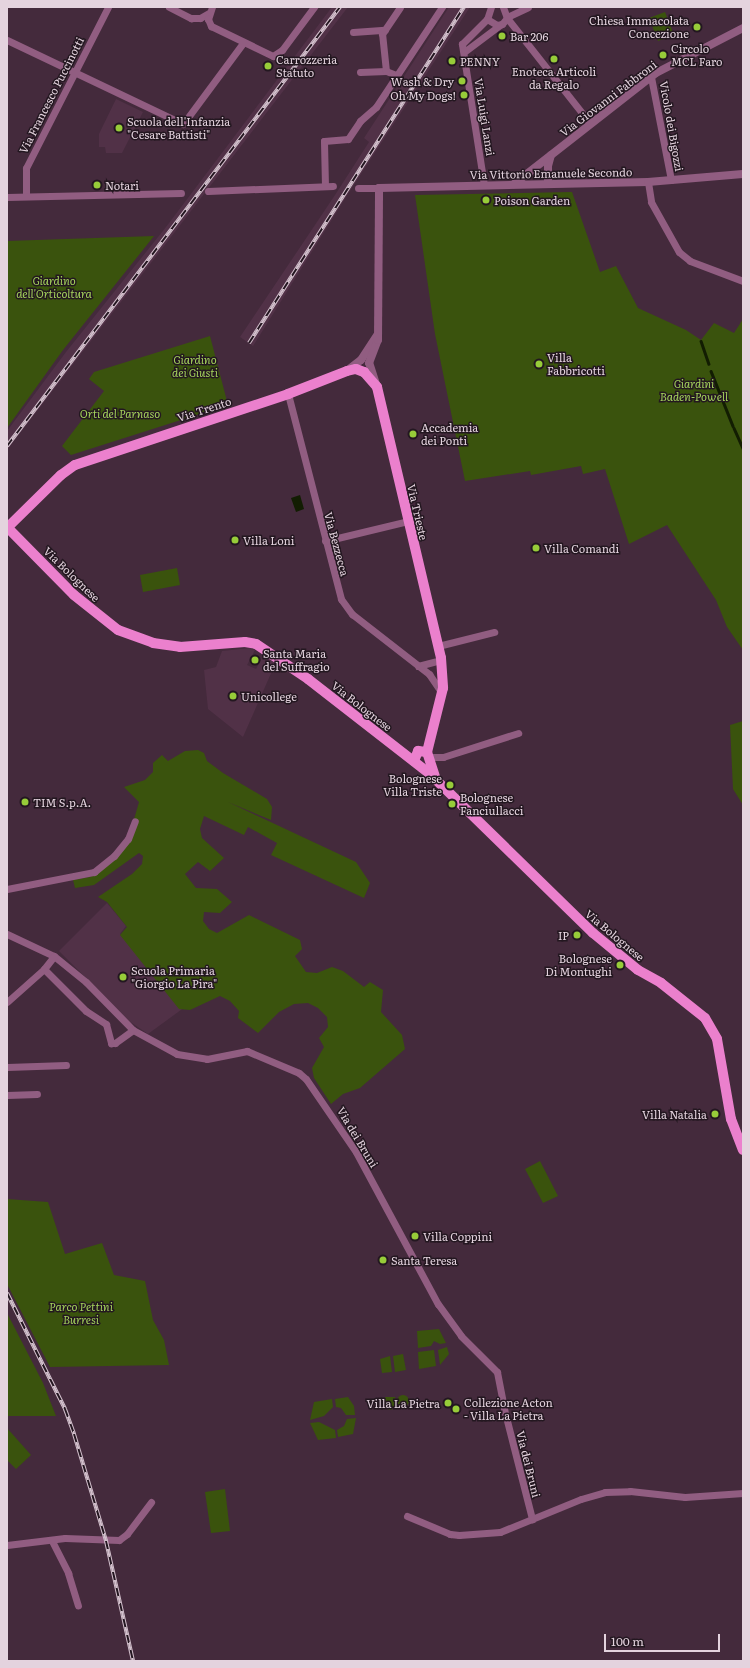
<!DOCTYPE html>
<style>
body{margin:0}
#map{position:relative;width:750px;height:1668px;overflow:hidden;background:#442a3c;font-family:Literata,serif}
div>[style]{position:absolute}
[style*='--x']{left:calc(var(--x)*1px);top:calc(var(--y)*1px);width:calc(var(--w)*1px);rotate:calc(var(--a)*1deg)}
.built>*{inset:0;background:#513147}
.green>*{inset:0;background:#3a530d}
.round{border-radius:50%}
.water>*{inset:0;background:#121d02}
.stream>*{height:2.5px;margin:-1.25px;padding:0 1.25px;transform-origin:1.25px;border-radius:1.25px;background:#121d02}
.minor>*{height:7px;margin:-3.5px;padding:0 3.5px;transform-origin:3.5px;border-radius:3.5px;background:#915d81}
.tertiary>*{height:8px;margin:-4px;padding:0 4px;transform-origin:4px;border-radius:4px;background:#915d81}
.primary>*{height:10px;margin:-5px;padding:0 5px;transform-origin:5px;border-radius:5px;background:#eb80cd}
.rail>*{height:4px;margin-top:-2px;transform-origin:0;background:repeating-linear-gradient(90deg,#231720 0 8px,#d3c1cd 0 16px);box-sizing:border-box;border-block:1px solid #d3c1cd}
.dots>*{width:11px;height:11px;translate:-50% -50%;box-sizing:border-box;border:2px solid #231720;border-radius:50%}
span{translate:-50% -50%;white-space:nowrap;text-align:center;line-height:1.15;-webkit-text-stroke:3px #231720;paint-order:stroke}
.poi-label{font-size:11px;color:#e4d3de}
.right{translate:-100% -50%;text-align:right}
.left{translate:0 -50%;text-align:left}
.street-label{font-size:11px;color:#e4d3de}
.park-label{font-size:11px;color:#a5d45c;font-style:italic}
.frame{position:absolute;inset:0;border:8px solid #e4d3de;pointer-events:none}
.scale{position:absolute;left:604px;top:1634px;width:116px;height:18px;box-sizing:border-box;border:2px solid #e4d3de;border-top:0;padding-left:5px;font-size:12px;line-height:14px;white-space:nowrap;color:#e4d3de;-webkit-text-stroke:3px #231720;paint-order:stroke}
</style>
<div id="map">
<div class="built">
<i style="clip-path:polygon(332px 7px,348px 7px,7px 450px,7px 431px,66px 352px,166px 227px)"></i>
<i style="clip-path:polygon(449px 7px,470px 7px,346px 197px,253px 346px,240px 337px,335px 195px,369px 142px,364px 138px)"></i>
<i style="clip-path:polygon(116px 99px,143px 112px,122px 153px,106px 153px,105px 147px,99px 147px,99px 134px)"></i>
<i style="clip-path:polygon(250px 648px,255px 650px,247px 665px,256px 669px,264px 654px,276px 662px,243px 737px,208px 709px,204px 670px,216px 667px,222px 651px)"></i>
<i style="clip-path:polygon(107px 903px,126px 926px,120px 934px,185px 1007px,148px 1034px,129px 1021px,59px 951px)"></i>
</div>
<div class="green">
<i style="clip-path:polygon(665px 12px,674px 35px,658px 41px,649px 18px)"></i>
<i style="clip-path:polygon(572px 192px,600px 272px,616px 266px,638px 308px,686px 330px,701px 340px,714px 323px,734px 333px,743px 319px,743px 650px,727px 627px,716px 600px,667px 525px,629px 544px,605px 469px,583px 474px,581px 466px,531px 475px,530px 471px,465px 481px,435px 334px,415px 195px)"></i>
<i style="clip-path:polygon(154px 236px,63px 350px,7px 428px,7px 241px)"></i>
<i style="clip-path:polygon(210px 336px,228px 405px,71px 455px,62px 446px,104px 391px,89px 379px,94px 372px)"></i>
<i style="clip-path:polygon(177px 568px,180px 585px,143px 592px,140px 575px)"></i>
<i style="clip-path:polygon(743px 721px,743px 805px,733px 789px,730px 725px)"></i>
<i style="clip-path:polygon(198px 750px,204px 753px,207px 761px,223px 773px,267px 799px,272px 807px,271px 820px,228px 802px,356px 862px,370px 883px,364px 898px,271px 855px,277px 843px,248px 827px,244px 835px,204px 816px,200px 829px,202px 838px,224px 858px,210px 871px,198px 862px,185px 874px,196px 888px,217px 889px,232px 902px,220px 913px,204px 912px,203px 921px,209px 929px,217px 933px,249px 915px,300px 940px,302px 949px,295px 956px,306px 972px,317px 973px,332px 967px,343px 971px,364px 987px,370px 982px,383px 990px,381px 1012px,402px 1035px,405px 1049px,360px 1088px,343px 1094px,331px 1104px,314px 1078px,312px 1068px,324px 1047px,319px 1038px,328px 1027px,327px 1017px,318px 1008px,308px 1003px,294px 1004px,279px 1012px,258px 1033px,238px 1018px,239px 1011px,230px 1001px,220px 996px,190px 1010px,179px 1009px,120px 935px,127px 927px,107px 902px,98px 897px,132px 874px,142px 864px,143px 856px,139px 853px,94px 885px,75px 888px,73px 880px,90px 877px,102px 870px,126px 847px,139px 802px,124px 787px,145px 780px,153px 772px,153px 763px,162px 755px,168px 761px,185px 751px)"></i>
<i style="clip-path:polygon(540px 1161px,558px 1196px,543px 1203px,525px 1169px)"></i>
<i style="clip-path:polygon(7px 1199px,48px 1202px,65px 1254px,102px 1243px,114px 1275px,145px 1281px,153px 1320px,164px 1340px,169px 1365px,50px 1367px,7px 1284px)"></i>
<i style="clip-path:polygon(7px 1313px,43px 1383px,56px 1416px,7px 1416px)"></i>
<i style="clip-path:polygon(439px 1329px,446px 1343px,440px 1344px,434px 1341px,431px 1346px,418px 1348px,417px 1331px)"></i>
<i style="clip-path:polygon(447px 1347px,449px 1354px,440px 1365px,438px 1350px)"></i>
<i style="clip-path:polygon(434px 1350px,436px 1366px,419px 1369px,418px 1352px)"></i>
<i style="clip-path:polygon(403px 1354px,406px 1370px,395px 1372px,393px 1356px)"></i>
<i style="clip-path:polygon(390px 1356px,392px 1372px,382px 1373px,380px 1359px)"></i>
<i class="round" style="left:397px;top:1395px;width:12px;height:12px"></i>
<i style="clip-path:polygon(348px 1397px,354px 1406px,355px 1415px,346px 1415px,341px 1408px,336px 1407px,335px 1399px)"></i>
<i style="clip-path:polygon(385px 1397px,395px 1397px,396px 1405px,391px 1410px,387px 1409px)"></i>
<i style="clip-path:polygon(332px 1399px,333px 1407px,324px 1416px,310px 1420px,314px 1402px)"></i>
<i style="clip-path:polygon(356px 1418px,353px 1434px,338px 1437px,337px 1430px,344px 1426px,347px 1419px)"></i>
<i style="clip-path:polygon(319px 1422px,335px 1430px,336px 1438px,318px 1440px,310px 1423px)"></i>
<i style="clip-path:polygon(7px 1428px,31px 1455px,16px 1469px,7px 1460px)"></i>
<i style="clip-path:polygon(225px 1489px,230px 1531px,211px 1533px,205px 1492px)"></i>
</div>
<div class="water">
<i style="clip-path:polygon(300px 495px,304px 509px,296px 512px,291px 498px)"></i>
</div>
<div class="stream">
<i style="--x:701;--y:341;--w:24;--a:71"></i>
<i style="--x:711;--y:371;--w:59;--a:68.2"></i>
<i style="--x:734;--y:428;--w:22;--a:66"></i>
</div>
<div class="minor">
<i style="--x:169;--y:7;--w:25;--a:27"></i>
<i style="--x:191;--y:18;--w:9;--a:0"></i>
<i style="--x:200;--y:18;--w:10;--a:-29"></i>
<i style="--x:212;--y:7;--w:13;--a:108"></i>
<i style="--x:208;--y:19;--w:8;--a:67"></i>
<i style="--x:211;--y:26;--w:69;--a:25.8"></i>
<i style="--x:273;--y:56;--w:11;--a:-34"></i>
<i style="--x:282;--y:50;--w:54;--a:-53.3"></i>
<i style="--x:491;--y:7;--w:13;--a:108"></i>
<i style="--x:487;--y:19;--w:12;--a:31"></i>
<i style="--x:497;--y:25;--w:5;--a:-11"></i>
<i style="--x:502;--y:24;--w:8;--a:-50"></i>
<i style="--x:507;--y:18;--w:12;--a:-110"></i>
<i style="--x:507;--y:17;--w:23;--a:-25"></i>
<i style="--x:507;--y:18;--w:134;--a:51.7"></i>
<i style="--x:353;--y:32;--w:32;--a:-4"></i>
<i style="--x:7;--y:40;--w:195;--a:25.5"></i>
<i style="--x:183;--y:124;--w:101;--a:-53.5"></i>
<i style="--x:464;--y:52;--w:45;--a:-36.9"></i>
<i style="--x:360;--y:72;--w:26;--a:-2"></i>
<i style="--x:396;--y:75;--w:11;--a:-158"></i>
<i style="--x:386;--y:71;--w:37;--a:-96"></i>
<i style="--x:382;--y:34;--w:32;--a:-56"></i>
<i style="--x:651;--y:77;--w:105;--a:79"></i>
<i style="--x:648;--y:182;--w:20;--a:81"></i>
<i style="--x:651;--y:202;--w:57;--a:60.8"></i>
<i style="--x:679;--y:252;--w:14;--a:39"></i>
<i style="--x:690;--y:261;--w:57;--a:20.7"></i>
<i style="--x:484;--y:185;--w:143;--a:-98.9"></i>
<i style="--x:462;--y:44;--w:35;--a:-45"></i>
<i style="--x:325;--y:186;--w:45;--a:-91.3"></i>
<i style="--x:324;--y:141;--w:24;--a:-5"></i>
<i style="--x:348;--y:139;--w:22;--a:-56"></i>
<i style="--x:360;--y:121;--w:21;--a:-41"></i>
<i style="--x:376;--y:107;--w:120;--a:-56.6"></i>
<i style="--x:358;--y:188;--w:21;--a:0"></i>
<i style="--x:208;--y:191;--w:125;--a:-2.3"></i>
<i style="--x:26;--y:196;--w:28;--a:-90"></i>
<i style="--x:26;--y:168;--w:181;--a:-63"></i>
<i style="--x:7;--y:197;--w:174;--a:-1.3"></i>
<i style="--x:288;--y:394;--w:212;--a:75.5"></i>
<i style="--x:341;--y:599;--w:19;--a:54"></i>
<i style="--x:352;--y:614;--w:98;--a:37.9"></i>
<i style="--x:429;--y:674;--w:23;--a:56"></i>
<i style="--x:325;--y:541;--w:85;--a:-13.5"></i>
<i style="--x:438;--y:646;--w:58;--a:-14"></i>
<i style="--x:418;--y:666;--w:24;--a:-15"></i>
<i style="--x:431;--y:757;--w:12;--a:0"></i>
<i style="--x:443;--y:757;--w:79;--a:-17.7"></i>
<i style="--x:7;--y:889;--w:89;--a:-11.1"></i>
<i style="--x:94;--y:872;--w:26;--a:-39"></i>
<i style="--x:114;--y:856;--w:22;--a:-51"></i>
<i style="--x:128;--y:839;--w:19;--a:-69"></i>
<i style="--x:7;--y:934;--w:52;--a:25.1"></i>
<i style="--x:54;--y:956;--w:41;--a:39.1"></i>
<i style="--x:86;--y:982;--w:67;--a:45.6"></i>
<i style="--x:133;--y:1030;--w:50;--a:28.6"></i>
<i style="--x:177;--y:1054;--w:30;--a:9"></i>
<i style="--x:207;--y:1059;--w:41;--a:-11.3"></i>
<i style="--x:247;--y:1051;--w:56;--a:22.9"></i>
<i style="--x:299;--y:1073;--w:9;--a:41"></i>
<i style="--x:306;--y:1079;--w:88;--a:55.6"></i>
<i style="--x:356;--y:1152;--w:173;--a:61.7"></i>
<i style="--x:438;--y:1304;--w:39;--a:54"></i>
<i style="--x:461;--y:1336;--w:51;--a:45"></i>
<i style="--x:497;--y:1372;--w:38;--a:79"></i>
<i style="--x:504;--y:1409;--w:114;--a:75.7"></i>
<i style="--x:44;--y:969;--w:16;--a:-52"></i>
<i style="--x:7;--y:1002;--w:50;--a:-41.7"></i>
<i style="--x:44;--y:969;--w:59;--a:45"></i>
<i style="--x:86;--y:1011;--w:24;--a:33"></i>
<i style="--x:106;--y:1024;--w:20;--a:75"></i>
<i style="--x:111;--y:1043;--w:4;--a:0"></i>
<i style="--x:115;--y:1043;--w:22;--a:-36"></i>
<i style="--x:7;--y:1067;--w:59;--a:-1.9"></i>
<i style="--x:7;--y:1095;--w:30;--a:-2"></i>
<i style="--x:407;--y:1516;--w:47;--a:22.7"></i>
<i style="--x:450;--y:1534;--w:9;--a:6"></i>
<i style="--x:459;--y:1535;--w:41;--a:-4.2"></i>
<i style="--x:500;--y:1532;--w:87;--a:-22.2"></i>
<i style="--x:581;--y:1499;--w:25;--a:-16"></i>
<i style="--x:605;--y:1492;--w:25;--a:-2"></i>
<i style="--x:630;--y:1491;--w:55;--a:6.2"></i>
<i style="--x:685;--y:1497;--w:58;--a:-3.9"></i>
<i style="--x:52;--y:1541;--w:36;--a:63"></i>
<i style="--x:68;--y:1573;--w:34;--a:73"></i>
<i style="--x:7;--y:1545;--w:58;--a:-6.9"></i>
<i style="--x:65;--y:1538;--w:54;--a:2.1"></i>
<i style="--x:119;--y:1540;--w:10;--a:-37"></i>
<i style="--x:127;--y:1534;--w:40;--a:-53"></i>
</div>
<div class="tertiary">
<i style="--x:548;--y:183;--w:17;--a:-90"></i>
<i style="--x:548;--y:166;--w:11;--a:-75"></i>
<i style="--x:514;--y:184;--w:180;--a:-38"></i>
<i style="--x:656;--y:73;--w:98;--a:-27.3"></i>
<i style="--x:348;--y:370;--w:16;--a:-38"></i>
<i style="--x:361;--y:360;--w:30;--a:-57"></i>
<i style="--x:376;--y:384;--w:22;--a:-108"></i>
<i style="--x:369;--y:363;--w:25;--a:-69"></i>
<i style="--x:378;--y:340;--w:152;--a:-89.6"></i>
<i style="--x:379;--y:188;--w:269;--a:-1.3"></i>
<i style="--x:648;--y:182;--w:95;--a:-4.8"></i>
</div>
<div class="primary">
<i style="--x:7;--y:527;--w:95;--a:45.4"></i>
<i style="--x:74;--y:595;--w:56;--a:38.5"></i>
<i style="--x:118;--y:630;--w:37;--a:20"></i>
<i style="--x:153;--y:643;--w:27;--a:8"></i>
<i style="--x:180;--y:647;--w:65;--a:-4.4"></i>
<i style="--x:245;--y:642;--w:11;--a:10"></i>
<i style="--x:256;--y:644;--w:63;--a:33.9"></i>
<i style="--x:308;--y:679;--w:155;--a:37.9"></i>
<i style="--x:430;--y:774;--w:228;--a:44.3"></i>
<i style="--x:593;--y:933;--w:58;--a:39.4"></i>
<i style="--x:638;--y:970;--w:26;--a:29"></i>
<i style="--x:661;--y:983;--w:56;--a:38.5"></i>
<i style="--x:705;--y:1018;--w:24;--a:60"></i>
<i style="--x:717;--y:1039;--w:81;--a:80.1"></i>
<i style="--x:731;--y:1119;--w:33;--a:69"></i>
<i style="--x:8;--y:527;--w:74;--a:-44.5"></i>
<i style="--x:61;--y:475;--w:17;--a:-36"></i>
<i style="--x:75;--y:465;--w:225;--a:-18.4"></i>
<i style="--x:288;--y:394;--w:63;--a:-21.3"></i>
<i style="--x:347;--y:371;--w:9;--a:-13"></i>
<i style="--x:356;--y:369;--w:9;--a:21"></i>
<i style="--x:364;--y:372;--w:20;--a:49"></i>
<i style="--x:377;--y:387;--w:278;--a:76.7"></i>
<i style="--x:441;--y:658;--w:30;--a:86"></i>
<i style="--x:443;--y:688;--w:66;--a:104"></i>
<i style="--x:414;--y:761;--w:11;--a:-68"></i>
<i style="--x:418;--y:751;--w:9;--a:6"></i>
<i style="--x:427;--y:752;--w:26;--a:72"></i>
</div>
<div class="rail">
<i style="--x:249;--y:343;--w:399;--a:-57.4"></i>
<i style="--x:7;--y:446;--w:551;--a:-52.82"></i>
<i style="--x:7;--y:1293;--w:130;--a:63.4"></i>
<i style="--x:65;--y:1409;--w:27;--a:70"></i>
<i style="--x:74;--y:1434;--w:112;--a:73.3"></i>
<i style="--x:106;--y:1541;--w:123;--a:77.3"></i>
</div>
<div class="dots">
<i style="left:697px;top:27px;background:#97cc39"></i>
<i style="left:502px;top:36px;background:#97cc39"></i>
<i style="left:663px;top:55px;background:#97cc39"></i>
<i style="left:554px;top:59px;background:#97cc39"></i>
<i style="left:452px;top:61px;background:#97cc39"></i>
<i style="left:268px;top:66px;background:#97cc39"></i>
<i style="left:462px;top:81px;background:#97cc39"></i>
<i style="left:464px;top:95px;background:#97cc39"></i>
<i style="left:119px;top:128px;background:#97cc39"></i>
<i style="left:97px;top:185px;background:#97cc39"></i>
<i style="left:486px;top:200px;background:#97cc39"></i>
<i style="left:539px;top:364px;background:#97cc39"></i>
<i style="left:413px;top:434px;background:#97cc39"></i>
<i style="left:235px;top:540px;background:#97cc39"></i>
<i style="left:536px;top:548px;background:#97cc39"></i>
<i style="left:255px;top:660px;background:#97cc39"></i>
<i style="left:233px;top:696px;background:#97cc39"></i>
<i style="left:450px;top:785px;background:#97cc39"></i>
<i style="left:25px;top:802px;background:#97cc39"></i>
<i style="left:452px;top:804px;background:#97cc39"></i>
<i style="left:577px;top:935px;background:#97cc39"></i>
<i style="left:620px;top:965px;background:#97cc39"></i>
<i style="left:123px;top:977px;background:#97cc39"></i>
<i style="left:715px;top:1114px;background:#97cc39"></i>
<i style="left:415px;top:1236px;background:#97cc39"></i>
<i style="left:383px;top:1260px;background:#97cc39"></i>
<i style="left:448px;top:1403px;background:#97cc39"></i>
<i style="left:456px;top:1409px;background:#97cc39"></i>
</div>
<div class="poi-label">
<span class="right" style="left:689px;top:27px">Chiesa Immacolata<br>Concezione</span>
<span class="left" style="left:510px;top:36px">Bar 206</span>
<span class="left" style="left:671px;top:55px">Circolo<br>MCL Faro</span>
<span class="left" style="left:276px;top:66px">Carrozzeria<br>Statuto</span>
<span class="left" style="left:460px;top:61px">PENNY</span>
<span style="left:554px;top:78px">Enoteca Articoli<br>da Regalo</span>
<span class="right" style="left:454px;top:81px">Wash &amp; Dry</span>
<span class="right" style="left:456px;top:95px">Oh My Dogs!</span>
<span class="left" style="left:127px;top:128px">Scuola dell'Infanzia<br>"Cesare Battisti"</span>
<span class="left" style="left:105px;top:185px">Notari</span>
<span class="left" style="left:494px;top:200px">Poison Garden</span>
<span class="left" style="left:547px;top:364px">Villa<br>Fabbricotti</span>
<span class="left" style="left:421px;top:434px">Accademia<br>dei Ponti</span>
<span class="left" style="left:243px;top:540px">Villa Loni</span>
<span class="left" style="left:544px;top:548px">Villa Comandi</span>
<span class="left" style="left:263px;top:660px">Santa Maria<br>del Suffragio</span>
<span class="left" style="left:241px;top:696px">Unicollege</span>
<span class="right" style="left:442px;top:785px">Bolognese<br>Villa Triste</span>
<span class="left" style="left:460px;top:804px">Bolognese<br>Fanciullacci</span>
<span class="left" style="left:33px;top:802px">TIM S.p.A.</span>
<span class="right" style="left:569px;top:935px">IP</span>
<span class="right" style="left:612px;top:965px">Bolognese<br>Di Montughi</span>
<span class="left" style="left:131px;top:977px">Scuola Primaria<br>"Giorgio La Pira"</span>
<span class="right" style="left:707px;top:1114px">Villa Natalia</span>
<span class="left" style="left:423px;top:1236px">Villa Coppini</span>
<span class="left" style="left:391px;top:1260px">Santa Teresa</span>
<span class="right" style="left:440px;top:1403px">Villa La Pietra</span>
<span class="left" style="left:464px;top:1409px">Collezione Acton<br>- Villa La Pietra</span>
</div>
<div class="street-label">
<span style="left:51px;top:95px;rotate:-63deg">Via Francesco Puccinotti</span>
<span style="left:608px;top:98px;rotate:-37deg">Via Giovanni Fabbroni</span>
<span style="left:485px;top:117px;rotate:81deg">Via Luigi Lanzi</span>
<span style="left:672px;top:126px;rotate:80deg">Vicolo dei Bigozzi</span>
<span style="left:551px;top:173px;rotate:-1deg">Via Vittorio Emanuele Secondo</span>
<span style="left:204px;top:409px;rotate:-18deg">Via Trento</span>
<span style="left:418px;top:512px;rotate:77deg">Via Trieste</span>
<span style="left:337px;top:544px;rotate:75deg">Via Bezzecca</span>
<span style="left:72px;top:574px;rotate:44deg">Via Bolognese</span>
<span style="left:362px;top:706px;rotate:38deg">Via Bolognese</span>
<span style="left:615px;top:935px;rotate:40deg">Via Bolognese</span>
<span style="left:358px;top:1137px;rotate:59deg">Via dei Bruni</span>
<span style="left:529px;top:1464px;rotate:76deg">Via dei Bruni</span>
</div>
<div class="park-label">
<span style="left:54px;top:287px">Giardino<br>dell'Orticoltura</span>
<span style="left:195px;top:366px">Giardino<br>dei Giusti</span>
<span style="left:694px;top:390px">Giardini<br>Baden-Powell</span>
<span style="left:120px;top:413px">Orti del Parnaso</span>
<span style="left:81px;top:1313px">Parco Pettini<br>Burresi</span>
</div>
<div class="frame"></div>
<div class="scale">100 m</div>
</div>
